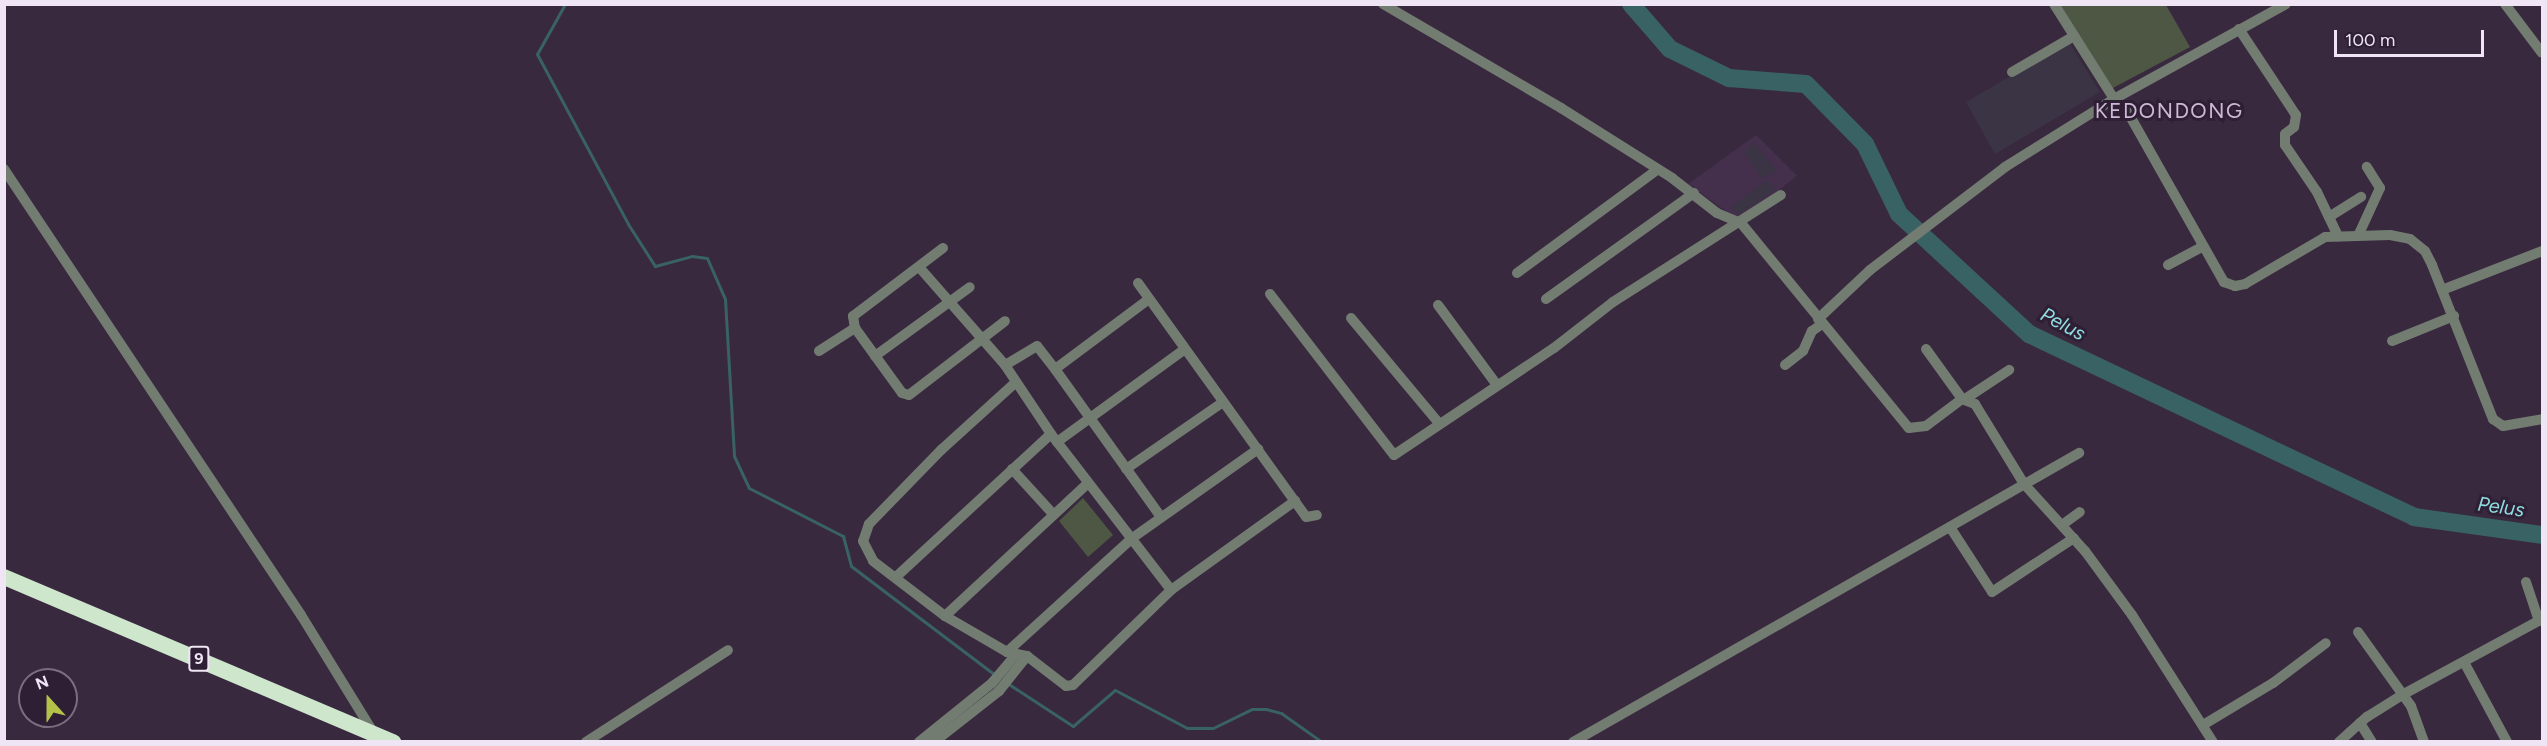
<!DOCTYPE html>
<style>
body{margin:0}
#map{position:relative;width:2547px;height:746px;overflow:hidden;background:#39293f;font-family:Figtree,sans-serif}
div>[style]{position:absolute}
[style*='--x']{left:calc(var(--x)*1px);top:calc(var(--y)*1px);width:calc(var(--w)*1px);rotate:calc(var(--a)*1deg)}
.built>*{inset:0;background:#442f4c}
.education>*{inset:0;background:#3b3444}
.green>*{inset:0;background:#4e5743}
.stream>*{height:3px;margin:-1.5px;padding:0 1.5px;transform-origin:1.5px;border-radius:1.5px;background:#396264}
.river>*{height:18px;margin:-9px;padding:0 9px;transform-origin:9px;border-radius:9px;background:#396264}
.minor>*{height:10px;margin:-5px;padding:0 5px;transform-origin:5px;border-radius:5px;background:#727c71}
.highway>*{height:16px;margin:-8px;padding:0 8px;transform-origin:8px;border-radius:8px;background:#cde6cc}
span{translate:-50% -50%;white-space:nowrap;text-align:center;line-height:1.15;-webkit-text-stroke:6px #2f1f35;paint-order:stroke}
.shield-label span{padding:2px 4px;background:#2f1f35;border:2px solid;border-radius:4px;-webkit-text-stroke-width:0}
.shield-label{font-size:16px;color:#efe5f4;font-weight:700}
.water-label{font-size:20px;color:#90dde1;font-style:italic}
.quarter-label{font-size:21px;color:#cdb8d5;letter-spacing:1.5px}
.frame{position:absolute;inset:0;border:6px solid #efe5f4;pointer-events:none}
.north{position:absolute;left:18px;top:668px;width:60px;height:60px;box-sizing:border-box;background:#2f1f35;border:2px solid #7c6e81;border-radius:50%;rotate:339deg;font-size:16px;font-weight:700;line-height:24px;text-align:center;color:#efe5f4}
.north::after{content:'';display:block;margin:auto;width:21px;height:27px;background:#b5c249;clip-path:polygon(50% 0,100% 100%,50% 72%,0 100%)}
.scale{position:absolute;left:2334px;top:30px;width:150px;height:27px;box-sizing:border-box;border:3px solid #efe5f4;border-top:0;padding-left:8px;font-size:18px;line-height:21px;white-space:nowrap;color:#efe5f4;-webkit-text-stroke:4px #2f1f35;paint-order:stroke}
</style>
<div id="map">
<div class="built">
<i style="clip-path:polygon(1756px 135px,1797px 176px,1740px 221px,1688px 184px)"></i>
</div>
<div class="education">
<i style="clip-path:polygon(2069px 42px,2100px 92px,1995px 154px,1966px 102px)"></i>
<i style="clip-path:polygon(1754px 142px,1777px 171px,1762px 178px,1744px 152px)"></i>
<i style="clip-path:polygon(1767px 180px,1776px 190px,1738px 215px,1730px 207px)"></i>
</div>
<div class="green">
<i style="clip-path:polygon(2058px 5px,2166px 5px,2190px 47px,2111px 89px)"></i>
<i style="clip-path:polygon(1083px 498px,1113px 535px,1088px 557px,1059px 521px)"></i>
</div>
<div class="stream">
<i style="--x:565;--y:4;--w:57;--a:119.2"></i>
<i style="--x:537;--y:54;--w:193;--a:61.8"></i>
<i style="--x:628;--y:224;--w:50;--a:57.3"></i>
<i style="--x:655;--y:266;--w:38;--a:-15"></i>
<i style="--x:692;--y:256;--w:15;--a:8"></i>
<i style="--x:707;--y:258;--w:45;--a:66.3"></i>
<i style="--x:725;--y:299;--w:157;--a:86.7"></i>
<i style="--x:734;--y:456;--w:35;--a:65"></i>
<i style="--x:749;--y:488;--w:106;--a:27.1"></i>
<i style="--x:843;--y:536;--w:31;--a:75"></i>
<i style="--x:851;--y:566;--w:179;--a:37.1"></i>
<i style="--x:1007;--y:683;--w:79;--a:33.1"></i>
<i style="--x:1073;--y:726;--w:55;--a:-40.6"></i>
<i style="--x:1115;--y:690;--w:81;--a:27.8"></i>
<i style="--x:1187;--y:728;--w:26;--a:0"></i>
<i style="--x:1213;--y:728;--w:43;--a:-26"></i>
<i style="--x:1252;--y:709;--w:14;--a:0"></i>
<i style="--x:1266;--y:709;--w:16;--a:15"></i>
<i style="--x:1281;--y:713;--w:50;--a:35.3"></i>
</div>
<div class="river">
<i style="--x:1631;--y:4;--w:60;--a:49.1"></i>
<i style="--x:1670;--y:49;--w:66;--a:26.2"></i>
<i style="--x:1729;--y:78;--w:77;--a:4.5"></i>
<i style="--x:1806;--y:84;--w:84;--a:45.5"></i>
<i style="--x:1865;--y:144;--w:78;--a:64.1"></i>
<i style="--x:1899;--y:214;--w:177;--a:42.7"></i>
<i style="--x:2029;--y:334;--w:426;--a:25.4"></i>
<i style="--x:2414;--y:517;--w:129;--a:8"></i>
</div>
<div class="minor">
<i style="--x:1383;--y:4;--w:206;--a:30.3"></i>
<i style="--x:1561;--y:108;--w:131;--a:32.2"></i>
<i style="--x:1672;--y:178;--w:57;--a:37.9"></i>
<i style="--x:1717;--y:213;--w:26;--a:23"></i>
<i style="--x:1741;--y:223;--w:265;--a:50.7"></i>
<i style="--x:1909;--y:428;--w:17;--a:-7"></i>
<i style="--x:1926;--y:426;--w:45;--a:-36.9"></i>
<i style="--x:1962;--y:399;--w:14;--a:21"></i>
<i style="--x:1975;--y:404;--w:94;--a:58.5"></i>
<i style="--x:2024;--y:484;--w:91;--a:47.7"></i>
<i style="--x:2085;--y:551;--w:79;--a:53.7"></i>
<i style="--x:2132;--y:615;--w:151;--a:57.5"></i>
<i style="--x:2054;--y:4;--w:112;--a:57.7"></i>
<i style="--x:2114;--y:99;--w:196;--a:-28.9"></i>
<i style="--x:2505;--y:4;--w:61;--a:52.9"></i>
<i style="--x:2239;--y:29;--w:103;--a:56.5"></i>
<i style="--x:2296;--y:115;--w:12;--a:99"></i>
<i style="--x:2294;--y:127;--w:11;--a:142"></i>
<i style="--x:2285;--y:134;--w:11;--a:90"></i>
<i style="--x:2285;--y:145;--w:57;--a:55.8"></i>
<i style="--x:2317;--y:192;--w:49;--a:64.5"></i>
<i style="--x:2012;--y:72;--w:72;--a:-30.1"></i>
<i style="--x:4;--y:169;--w:536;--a:56.34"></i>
<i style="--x:301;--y:615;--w:137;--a:58.4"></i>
<i style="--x:2329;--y:217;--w:38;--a:-32"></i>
<i style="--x:2358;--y:236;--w:53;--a:-65.4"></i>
<i style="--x:2380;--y:188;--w:25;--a:-122"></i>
<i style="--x:943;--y:248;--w:113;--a:142.9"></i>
<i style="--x:853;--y:316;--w:12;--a:81"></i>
<i style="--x:855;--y:328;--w:80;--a:54.1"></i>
<i style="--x:902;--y:393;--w:7;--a:16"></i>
<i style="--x:909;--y:395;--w:121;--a:-37.6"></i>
<i style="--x:2168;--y:265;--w:40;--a:-28"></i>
<i style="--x:919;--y:267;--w:130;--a:48.7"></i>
<i style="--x:1517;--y:273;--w:175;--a:-36.4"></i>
<i style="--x:1138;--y:283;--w:288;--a:54.3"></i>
<i style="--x:1306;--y:517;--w:11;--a:-10"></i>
<i style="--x:2442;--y:290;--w:107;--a:-21.3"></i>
<i style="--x:1270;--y:294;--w:203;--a:52.4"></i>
<i style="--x:1394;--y:455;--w:192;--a:-33.8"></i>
<i style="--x:1554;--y:348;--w:75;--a:-37.9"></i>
<i style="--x:1613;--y:302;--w:199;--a:-32.5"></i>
<i style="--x:1149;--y:299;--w:117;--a:143.3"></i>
<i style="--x:1055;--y:369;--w:29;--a:-128"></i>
<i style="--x:1037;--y:346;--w:37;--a:149"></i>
<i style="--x:1005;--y:365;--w:83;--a:56.3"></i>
<i style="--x:1051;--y:434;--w:197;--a:52.4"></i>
<i style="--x:1546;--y:299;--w:182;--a:-35.6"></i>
<i style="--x:1438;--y:305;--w:99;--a:53.6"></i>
<i style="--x:1351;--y:318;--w:136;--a:50.1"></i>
<i style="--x:1818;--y:319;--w:71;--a:-43.3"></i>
<i style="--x:1870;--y:270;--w:170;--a:-37.3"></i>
<i style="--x:2005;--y:167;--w:128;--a:-32"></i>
<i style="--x:2114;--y:99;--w:16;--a:40"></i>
<i style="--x:2126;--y:109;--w:199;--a:60.5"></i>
<i style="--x:2224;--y:282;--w:12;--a:20"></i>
<i style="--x:2235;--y:286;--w:10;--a:-11"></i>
<i style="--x:2245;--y:284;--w:93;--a:-30.4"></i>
<i style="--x:2325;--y:237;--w:65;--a:-1.8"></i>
<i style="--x:2390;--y:235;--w:20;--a:11"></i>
<i style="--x:2410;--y:239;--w:19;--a:39"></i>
<i style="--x:2425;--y:251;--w:16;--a:63"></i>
<i style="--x:2432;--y:265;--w:166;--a:68.4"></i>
<i style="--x:2493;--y:419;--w:12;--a:35"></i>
<i style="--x:2503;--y:426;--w:40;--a:-10"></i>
<i style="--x:2392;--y:341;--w:67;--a:-22"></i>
<i style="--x:1926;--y:349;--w:62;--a:54.2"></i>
<i style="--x:819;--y:351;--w:43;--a:-32.6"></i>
<i style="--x:875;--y:356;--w:117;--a:-36"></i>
<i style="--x:1785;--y:365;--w:23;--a:-38"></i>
<i style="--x:1803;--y:351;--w:22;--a:-66"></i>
<i style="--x:1812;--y:331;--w:12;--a:-35"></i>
<i style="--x:1055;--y:369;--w:182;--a:54.4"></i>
<i style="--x:1016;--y:382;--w:100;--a:137.8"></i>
<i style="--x:942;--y:449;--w:105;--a:134.2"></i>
<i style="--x:869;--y:524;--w:18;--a:109"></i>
<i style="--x:863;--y:541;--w:22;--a:63"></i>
<i style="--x:873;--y:561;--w:91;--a:37.4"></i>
<i style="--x:945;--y:616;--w:72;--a:30.1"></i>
<i style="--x:1007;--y:652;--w:20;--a:11"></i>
<i style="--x:1027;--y:656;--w:49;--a:37.6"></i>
<i style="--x:1066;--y:686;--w:7;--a:-8"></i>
<i style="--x:1073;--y:685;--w:136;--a:-44.1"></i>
<i style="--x:1171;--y:590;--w:153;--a:-35.7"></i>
<i style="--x:1965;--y:399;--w:53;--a:-33.4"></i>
<i style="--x:1057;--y:442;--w:158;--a:-36"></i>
<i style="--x:1012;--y:469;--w:62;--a:47.6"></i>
<i style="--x:1126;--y:469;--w:118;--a:-34.6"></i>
<i style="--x:2062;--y:525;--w:22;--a:-36"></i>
<i style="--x:1950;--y:527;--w:77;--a:57.1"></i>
<i style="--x:1992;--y:592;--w:98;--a:-33.4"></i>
<i style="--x:897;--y:576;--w:209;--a:-42.7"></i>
<i style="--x:2526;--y:582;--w:41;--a:71.6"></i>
<i style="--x:945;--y:616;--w:195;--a:-42.9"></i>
<i style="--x:2358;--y:632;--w:91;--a:54.4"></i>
<i style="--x:2411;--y:706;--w:38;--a:70"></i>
<i style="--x:1007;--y:652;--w:168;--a:-42.3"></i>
<i style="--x:1131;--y:539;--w:156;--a:-35.3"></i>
<i style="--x:2464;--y:662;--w:91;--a:61.7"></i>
<i style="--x:2360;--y:723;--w:22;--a:58"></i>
<i style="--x:2203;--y:725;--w:82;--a:-31"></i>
<i style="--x:2273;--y:683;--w:66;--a:-37"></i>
<i style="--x:586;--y:742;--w:169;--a:-32.9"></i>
<i style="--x:919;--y:742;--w:94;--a:-38.9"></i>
<i style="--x:992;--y:683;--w:38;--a:-50"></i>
<i style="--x:934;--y:742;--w:83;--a:-38.1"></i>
<i style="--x:999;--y:691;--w:45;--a:-51.3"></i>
<i style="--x:1573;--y:742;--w:583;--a:-29.73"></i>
<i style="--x:2339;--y:742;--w:38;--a:-42"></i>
<i style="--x:2367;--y:717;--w:41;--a:-32.2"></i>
<i style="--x:2402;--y:695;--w:159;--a:-28.5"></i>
</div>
<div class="highway">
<i style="--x:4;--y:577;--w:423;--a:23"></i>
</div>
<div class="shield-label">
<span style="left:199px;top:659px">9</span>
</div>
<div class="water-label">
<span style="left:2063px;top:324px;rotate:28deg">Pelus</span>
<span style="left:2501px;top:507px;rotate:8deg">Pelus</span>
</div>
<div class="quarter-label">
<span style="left:2169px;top:111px">KEDONDONG</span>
</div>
<div class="frame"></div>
<div class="north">N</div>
<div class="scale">100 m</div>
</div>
